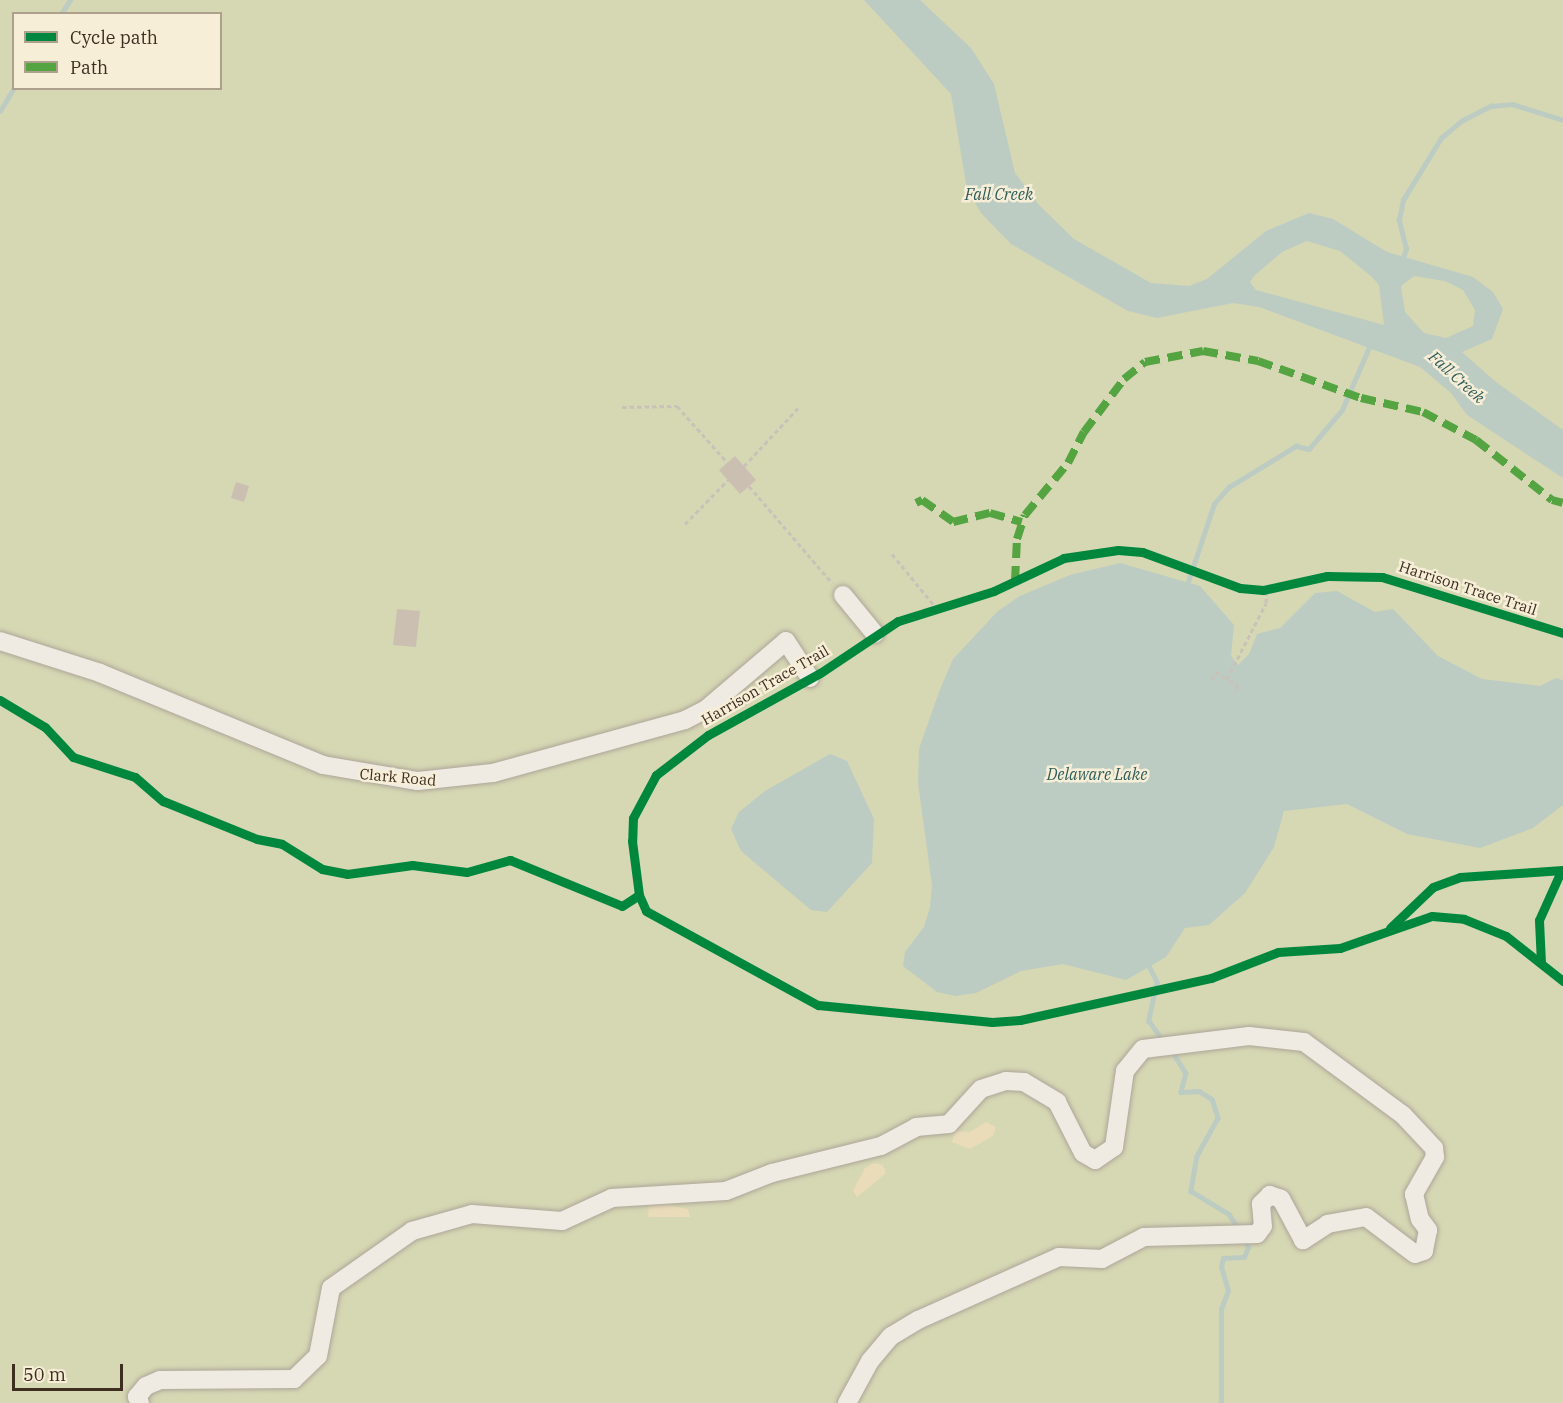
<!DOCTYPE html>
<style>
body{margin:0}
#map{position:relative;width:1563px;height:1403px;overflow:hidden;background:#e7e0d1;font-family:"IBM Plex Serif",serif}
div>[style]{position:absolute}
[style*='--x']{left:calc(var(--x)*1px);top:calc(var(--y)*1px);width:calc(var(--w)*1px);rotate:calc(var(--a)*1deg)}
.green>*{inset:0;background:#d6d7b3}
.sand>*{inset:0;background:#eadcb9}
.water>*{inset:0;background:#bcccc2}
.stream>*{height:4.5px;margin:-2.25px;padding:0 2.25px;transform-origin:2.25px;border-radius:2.25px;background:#bcccc2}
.building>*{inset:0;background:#cbbfb2}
.path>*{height:3px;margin-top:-1.5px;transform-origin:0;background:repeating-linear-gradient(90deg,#c8c2b9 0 4.5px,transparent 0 7.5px)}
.roads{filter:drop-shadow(0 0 2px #ada599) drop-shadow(0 0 2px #ada599)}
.minor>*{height:18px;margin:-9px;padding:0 9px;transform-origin:9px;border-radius:9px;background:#efebe3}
.quiet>*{height:8px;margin-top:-4px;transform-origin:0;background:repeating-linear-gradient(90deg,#54a441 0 15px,transparent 0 23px)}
.cycleway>*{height:9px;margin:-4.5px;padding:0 4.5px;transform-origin:4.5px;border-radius:4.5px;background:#00873e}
span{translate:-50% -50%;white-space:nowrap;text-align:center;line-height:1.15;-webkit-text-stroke:5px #f7eed8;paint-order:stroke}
.street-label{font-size:15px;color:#3d2e20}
.water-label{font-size:16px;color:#2f5d5a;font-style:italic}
.legend{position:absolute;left:12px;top:12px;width:210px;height:78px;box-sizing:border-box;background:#f7eed8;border:2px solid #ada18e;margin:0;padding:8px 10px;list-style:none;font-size:18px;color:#3d2e20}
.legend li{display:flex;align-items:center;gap:12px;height:30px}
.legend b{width:30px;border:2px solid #ada18e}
.scale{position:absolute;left:12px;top:1364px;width:111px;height:27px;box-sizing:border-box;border:3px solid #3d2e20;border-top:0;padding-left:8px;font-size:18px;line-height:21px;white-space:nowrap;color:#3d2e20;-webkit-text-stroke:4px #f7eed8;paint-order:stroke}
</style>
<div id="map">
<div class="green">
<i style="clip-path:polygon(evenodd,0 0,1563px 0,1563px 1403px,0 1403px,0 0,14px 14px,220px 14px,220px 88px,14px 88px,14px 14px)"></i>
</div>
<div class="sand">
<i style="clip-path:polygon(986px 1122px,996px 1127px,993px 1136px,970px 1149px,952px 1142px,955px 1131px,970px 1132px)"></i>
<i style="clip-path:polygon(874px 1163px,883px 1165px,886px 1173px,857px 1197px,853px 1191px,865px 1168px)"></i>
<i style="clip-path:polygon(665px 1204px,688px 1209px,690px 1217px,648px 1217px,649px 1206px)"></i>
</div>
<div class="water">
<i style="clip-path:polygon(evenodd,864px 0,920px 0,971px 48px,994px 84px,1015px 173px,1038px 204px,1074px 239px,1151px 283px,1189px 286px,1207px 279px,1266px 231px,1309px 213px,1333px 219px,1387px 252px,1473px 277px,1493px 292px,1503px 309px,1492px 339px,1462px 352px,1496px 382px,1563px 430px,1563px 478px,1467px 415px,1451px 393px,1420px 367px,1259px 307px,1233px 303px,1157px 318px,1128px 311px,1011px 244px,981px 213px,967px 189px,951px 94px,864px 0,1307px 241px,1340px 251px,1372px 277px,1379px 285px,1384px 325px,1256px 290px,1250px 282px,1254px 276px,1282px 252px,1307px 241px,864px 0,1414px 276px,1445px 281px,1463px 290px,1475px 310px,1473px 326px,1446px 338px,1424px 333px,1405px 312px,1401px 286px,1414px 276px)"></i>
<i style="clip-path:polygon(1120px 563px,1200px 586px,1234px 625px,1231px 656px,1238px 665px,1249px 654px,1257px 634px,1280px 628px,1315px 593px,1337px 591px,1375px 612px,1393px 609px,1438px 656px,1482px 679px,1540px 686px,1556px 678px,1563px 680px,1563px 805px,1533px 828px,1480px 848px,1407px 834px,1347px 804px,1284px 811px,1274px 847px,1245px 893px,1209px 925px,1185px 928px,1166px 957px,1126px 980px,1063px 964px,1021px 971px,976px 993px,955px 996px,937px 992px,903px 966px,905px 952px,924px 927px,930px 907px,932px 885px,918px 783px,919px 749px,939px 692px,953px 659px,998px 611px,1020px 596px,1070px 575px)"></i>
<i style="clip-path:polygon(830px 754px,847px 761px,874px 819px,872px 863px,827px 912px,811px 910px,741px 851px,731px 829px,739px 812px,765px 791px)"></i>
</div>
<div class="stream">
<i style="--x:61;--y:14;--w:17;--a:-57"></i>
<i style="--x:0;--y:111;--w:27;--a:-59"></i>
<i style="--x:1402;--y:260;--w:12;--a:-70"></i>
<i style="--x:1406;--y:249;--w:30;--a:-104"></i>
<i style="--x:1399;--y:220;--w:20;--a:-79"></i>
<i style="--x:1403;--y:200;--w:73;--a:-58.5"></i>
<i style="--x:1441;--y:138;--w:26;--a:-40"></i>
<i style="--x:1461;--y:121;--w:34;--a:-27"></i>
<i style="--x:1491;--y:106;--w:21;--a:-5"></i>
<i style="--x:1512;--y:104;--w:53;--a:17.4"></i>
<i style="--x:1188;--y:582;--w:82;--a:-71.6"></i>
<i style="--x:1214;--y:504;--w:23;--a:-49"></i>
<i style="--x:1229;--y:487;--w:79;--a:-31.5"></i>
<i style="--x:1296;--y:446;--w:13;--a:13"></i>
<i style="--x:1309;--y:449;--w:51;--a:-49.8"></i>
<i style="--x:1342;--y:410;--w:71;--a:-66.7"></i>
<i style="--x:1149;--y:966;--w:18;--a:63"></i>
<i style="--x:1157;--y:982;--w:40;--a:102"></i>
<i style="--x:1149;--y:1021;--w:27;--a:54"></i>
<i style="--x:1172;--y:1051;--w:26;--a:58"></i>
<i style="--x:1186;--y:1073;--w:20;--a:105"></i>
<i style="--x:1181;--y:1092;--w:18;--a:-3"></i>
<i style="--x:1199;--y:1091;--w:15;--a:32"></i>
<i style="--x:1212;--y:1099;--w:20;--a:72"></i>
<i style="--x:1218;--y:1118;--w:43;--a:118.9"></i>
<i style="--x:1197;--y:1156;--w:36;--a:100"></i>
<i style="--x:1191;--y:1191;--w:44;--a:31.2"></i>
<i style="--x:1229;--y:1214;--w:20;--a:57"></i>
<i style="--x:1221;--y:1403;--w:94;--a:-90"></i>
<i style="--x:1221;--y:1309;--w:19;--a:-69"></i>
<i style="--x:1228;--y:1291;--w:25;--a:-106"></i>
<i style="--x:1221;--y:1267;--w:9;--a:-77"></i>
<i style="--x:1223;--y:1258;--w:21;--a:-3"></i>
<i style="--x:1244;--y:1257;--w:11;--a:-68"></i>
<i style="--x:1248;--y:1247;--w:10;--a:-114"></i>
</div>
<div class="building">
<i style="clip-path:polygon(735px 456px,756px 480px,740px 494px,719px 470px)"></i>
<i style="clip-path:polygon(236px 482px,249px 486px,244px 502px,231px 498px)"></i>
<i style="clip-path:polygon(397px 609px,420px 611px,416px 647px,393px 645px)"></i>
</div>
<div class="path">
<i style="--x:622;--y:407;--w:55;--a:-1"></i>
<i style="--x:677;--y:406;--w:76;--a:48.2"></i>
<i style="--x:744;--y:466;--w:81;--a:-47"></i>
<i style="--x:749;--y:486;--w:128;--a:49.4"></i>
<i style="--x:685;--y:524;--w:62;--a:-45.7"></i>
<i style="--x:892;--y:554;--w:72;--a:50.6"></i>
<i style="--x:1212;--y:679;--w:8;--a:-60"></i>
<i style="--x:1216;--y:672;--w:26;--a:32"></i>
<i style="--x:1238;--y:686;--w:8;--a:113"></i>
<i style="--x:1227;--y:679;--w:85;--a:-62.8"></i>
<i style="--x:1266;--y:603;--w:14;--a:-86"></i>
</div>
<div class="roads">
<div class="minor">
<i style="--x:843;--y:595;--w:50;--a:50.6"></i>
<i style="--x:0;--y:641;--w:105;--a:17.7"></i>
<i style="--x:100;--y:673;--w:241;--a:22.4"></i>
<i style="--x:323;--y:765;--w:96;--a:9.6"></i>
<i style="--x:418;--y:781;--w:75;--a:-6.1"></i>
<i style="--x:493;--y:773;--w:199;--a:-15.4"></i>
<i style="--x:685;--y:720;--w:22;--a:-27"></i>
<i style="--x:705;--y:710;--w:106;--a:-40.4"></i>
<i style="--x:786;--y:641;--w:44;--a:57"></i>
<i style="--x:140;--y:1403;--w:7;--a:-117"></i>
<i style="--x:137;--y:1397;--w:14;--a:-51"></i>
<i style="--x:146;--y:1386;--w:15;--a:-23"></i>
<i style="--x:160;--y:1380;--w:134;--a:-0.4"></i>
<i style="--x:294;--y:1379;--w:33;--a:-44"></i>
<i style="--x:318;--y:1356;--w:69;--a:-79.2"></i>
<i style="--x:331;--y:1288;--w:99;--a:-35.1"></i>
<i style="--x:412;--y:1231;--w:62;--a:-15.8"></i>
<i style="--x:472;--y:1214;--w:90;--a:4.4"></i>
<i style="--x:562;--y:1221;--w:55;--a:-24.7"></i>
<i style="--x:612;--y:1198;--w:114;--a:-3.5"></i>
<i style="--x:726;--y:1191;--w:49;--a:-21.4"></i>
<i style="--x:772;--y:1173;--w:112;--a:-13.9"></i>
<i style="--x:881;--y:1146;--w:40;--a:-28"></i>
<i style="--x:916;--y:1127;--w:33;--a:-5"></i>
<i style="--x:949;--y:1124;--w:47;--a:-47.6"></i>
<i style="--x:981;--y:1089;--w:26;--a:-18"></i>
<i style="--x:1006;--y:1081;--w:18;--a:3"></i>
<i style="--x:1024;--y:1082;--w:39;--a:31"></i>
<i style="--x:1057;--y:1102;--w:57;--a:63"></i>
<i style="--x:1083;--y:1153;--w:14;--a:30"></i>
<i style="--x:1095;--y:1160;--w:23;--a:-34"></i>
<i style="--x:1114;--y:1147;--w:77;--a:-81.8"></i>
<i style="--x:1125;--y:1071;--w:28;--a:-51"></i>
<i style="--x:1143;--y:1049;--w:107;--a:-7"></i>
<i style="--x:1249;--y:1036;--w:55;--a:6.2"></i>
<i style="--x:1304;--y:1042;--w:123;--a:36.4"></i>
<i style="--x:1403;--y:1115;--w:45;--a:46.8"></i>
<i style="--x:1434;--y:1148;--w:9;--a:84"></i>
<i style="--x:1435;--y:1157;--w:43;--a:119.6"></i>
<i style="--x:1414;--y:1194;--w:26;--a:77"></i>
<i style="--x:1420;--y:1219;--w:14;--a:54"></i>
<i style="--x:1428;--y:1230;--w:21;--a:101"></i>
<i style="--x:1424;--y:1251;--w:9;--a:162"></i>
<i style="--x:1415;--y:1254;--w:61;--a:-142.9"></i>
<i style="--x:1366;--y:1217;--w:39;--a:170"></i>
<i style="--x:1328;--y:1224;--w:30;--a:147"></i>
<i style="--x:1303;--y:1240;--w:47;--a:-118.2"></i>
<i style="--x:1281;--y:1199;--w:12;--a:-160"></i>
<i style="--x:1270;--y:1195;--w:13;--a:135"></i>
<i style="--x:1261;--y:1204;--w:22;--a:85"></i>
<i style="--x:1263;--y:1226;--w:10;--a:127"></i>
<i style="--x:1257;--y:1234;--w:113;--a:178.5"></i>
<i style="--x:1144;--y:1237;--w:47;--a:152.4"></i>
<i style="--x:1102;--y:1259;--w:43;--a:-177.3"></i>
<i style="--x:1059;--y:1257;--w:154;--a:155.9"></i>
<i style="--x:918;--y:1320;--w:31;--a:149"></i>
<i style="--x:891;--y:1336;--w:33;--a:130"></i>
<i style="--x:870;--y:1361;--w:48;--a:118.7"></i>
</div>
</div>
<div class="quiet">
<i style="--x:916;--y:503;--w:7;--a:-27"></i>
<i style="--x:922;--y:500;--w:38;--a:35"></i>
<i style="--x:953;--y:522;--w:38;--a:-14"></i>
<i style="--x:990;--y:513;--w:33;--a:16"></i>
<i style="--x:1015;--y:581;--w:42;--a:-87.3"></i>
<i style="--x:1017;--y:539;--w:25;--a:-72"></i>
<i style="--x:1025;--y:515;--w:67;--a:-50.4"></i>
<i style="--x:1068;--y:463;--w:35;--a:-63"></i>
<i style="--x:1084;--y:432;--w:66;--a:-53"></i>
<i style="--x:1124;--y:379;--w:27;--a:-39"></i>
<i style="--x:1145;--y:362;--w:59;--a:-10.7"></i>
<i style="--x:1203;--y:351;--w:56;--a:10.3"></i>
<i style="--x:1258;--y:361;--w:109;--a:19.8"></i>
<i style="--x:1361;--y:398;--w:64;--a:12.7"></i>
<i style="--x:1423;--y:412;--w:60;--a:27.8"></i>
<i style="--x:1476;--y:440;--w:97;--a:38.3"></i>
<i style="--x:1552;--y:500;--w:11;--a:15"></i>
</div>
<div class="cycleway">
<i style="--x:1563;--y:633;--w:189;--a:-162.8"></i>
<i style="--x:1382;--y:577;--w:55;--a:-179"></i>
<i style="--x:1327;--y:576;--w:66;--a:167.7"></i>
<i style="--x:1263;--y:590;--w:23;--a:-175"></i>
<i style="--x:1240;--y:588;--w:104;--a:-159.8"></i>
<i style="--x:1142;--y:552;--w:24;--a:-175"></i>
<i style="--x:1118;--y:550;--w:55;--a:171.6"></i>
<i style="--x:1064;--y:558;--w:77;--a:154.8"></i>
<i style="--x:994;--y:591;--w:101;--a:162.6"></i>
<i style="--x:898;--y:621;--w:94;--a:146.3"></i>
<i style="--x:820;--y:673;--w:128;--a:151"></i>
<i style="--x:708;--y:735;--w:66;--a:142.4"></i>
<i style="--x:656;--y:775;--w:49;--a:118.1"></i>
<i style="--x:633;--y:818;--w:23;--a:92"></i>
<i style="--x:632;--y:841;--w:54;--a:82.6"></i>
<i style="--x:639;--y:895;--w:17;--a:66"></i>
<i style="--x:646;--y:911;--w:196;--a:28.7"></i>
<i style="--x:818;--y:1005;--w:175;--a:5.6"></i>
<i style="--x:992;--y:1022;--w:28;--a:-4"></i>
<i style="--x:1020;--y:1020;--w:196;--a:-12.4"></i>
<i style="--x:1211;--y:978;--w:72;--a:-21.2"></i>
<i style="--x:1278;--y:952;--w:62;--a:-3.7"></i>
<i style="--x:1340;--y:948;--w:97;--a:-19.2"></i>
<i style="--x:1432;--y:916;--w:32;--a:5"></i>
<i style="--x:1464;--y:919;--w:45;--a:22"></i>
<i style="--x:1506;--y:936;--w:73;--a:38.3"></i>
<i style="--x:0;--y:700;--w:52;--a:31"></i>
<i style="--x:45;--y:727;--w:41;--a:47"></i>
<i style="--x:73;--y:757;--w:65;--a:17.9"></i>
<i style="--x:135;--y:777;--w:37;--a:41"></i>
<i style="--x:163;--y:801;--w:101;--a:22"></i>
<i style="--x:257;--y:839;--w:25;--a:11"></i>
<i style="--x:282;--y:844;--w:47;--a:32"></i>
<i style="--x:322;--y:869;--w:25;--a:11"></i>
<i style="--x:347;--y:874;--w:66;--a:-7.9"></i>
<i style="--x:412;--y:865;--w:55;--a:7.3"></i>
<i style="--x:467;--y:872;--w:45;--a:-15.6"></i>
<i style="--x:510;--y:860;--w:121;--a:22.3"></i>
<i style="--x:622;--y:906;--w:20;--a:-33"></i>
<i style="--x:1390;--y:928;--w:59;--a:-43.6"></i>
<i style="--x:1433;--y:887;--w:29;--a:-20"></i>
<i style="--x:1460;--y:877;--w:103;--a:-3.9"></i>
<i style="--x:1541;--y:963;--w:43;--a:-92.7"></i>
<i style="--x:1539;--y:920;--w:54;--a:-65.8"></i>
</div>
<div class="street-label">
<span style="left:1468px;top:588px;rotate:18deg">Harrison Trace Trail</span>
<span style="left:765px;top:685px;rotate:-30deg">Harrison Trace Trail</span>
<span style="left:398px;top:777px;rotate:5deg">Clark Road</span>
</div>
<div class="water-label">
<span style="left:999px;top:194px">Fall Creek</span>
<span style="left:1457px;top:377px;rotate:42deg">Fall Creek</span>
<span style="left:1097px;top:774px">Delaware Lake</span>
</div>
<ul class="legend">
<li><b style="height:8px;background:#00873e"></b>Cycle path</li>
<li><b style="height:8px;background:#54a441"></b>Path</li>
</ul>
<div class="scale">50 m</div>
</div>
